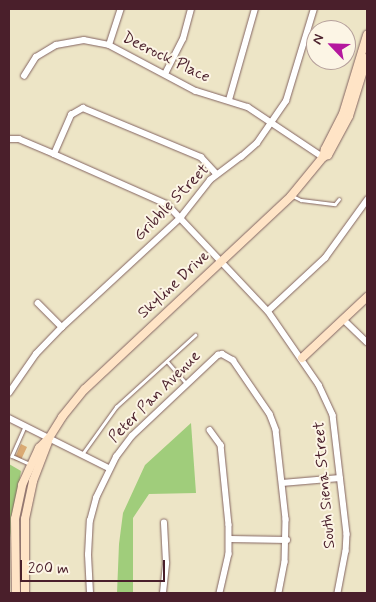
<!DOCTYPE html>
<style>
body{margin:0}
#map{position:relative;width:376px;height:602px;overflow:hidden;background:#ede5c6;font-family:Mynerve,sans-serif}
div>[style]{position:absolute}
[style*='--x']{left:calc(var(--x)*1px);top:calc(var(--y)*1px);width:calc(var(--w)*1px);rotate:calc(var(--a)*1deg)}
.green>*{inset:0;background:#a0cd7b}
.building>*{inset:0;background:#daaa73}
.roads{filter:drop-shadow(0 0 1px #836461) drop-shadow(0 0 1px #836461)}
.lane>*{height:2.5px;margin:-1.25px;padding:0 1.25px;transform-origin:1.25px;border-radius:1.25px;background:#fff}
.street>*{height:5.5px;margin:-2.75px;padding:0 2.75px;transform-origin:2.75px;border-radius:2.75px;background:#fff}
.secondary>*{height:8px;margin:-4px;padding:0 4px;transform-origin:4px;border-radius:4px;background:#ffe4c6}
span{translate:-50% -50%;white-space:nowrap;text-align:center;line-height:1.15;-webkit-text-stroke:4px #fcf5e5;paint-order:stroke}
.street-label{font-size:16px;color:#4a1f2b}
.frame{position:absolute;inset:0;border:10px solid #4a1f2b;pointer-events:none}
.north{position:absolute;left:306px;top:20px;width:50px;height:50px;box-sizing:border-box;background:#fcf5e5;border:1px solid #b59f9b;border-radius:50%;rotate:294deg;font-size:14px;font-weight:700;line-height:20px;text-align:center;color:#4a1f2b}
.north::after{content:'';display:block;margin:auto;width:18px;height:22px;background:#b5179e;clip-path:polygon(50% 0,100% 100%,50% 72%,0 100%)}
.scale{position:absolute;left:20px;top:560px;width:145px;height:22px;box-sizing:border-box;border:2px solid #4a1f2b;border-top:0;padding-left:6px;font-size:15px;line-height:18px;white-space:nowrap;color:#4a1f2b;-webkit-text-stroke:4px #fcf5e5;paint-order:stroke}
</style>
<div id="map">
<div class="green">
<i style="clip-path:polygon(191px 423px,196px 493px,149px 494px,133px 518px,133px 593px,117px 593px,119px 544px,123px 513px,145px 465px)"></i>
<i style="clip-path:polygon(9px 464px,21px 471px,9px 544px,10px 593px,9px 593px)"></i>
</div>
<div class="building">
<i style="clip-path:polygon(21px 444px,27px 447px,20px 462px,14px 460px)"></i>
</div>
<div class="roads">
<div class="lane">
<i style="--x:293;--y:196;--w:9;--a:27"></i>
<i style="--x:301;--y:200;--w:34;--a:7"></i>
<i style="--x:335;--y:204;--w:6;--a:-51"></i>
<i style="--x:167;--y:361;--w:29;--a:49"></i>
<i style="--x:25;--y:427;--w:32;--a:114"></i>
<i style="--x:12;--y:456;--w:20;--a:24"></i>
<i style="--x:83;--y:453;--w:57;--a:-54.3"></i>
<i style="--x:116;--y:407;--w:107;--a:-42.3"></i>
</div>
<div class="street">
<i style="--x:109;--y:45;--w:38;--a:-72"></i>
<i style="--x:165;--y:74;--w:39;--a:-63"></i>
<i style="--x:183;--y:39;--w:31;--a:-75"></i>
<i style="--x:24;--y:76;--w:22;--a:-58"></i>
<i style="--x:36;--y:57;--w:23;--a:-31"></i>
<i style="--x:56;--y:45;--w:28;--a:-10"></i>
<i style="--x:84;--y:40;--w:25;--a:11"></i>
<i style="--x:109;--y:45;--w:98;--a:27.9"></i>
<i style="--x:196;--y:91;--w:54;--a:17.1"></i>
<i style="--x:248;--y:107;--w:90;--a:33.7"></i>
<i style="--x:229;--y:100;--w:95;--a:-74.1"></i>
<i style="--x:9;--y:139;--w:10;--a:0"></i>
<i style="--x:19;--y:139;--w:38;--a:23"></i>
<i style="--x:54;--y:154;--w:124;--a:23.9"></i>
<i style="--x:167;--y:204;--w:147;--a:46.7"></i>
<i style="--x:268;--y:311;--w:90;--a:55.4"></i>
<i style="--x:319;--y:385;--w:33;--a:65"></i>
<i style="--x:333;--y:415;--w:120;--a:83.3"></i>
<i style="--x:347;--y:534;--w:17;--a:93"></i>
<i style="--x:346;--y:551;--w:43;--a:100.8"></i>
<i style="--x:54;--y:154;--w:43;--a:-66.4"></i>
<i style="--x:71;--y:115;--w:14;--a:-30"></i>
<i style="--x:83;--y:108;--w:128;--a:22.6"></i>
<i style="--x:201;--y:157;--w:23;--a:47"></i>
<i style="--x:38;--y:303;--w:34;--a:45"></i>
<i style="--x:268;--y:311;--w:78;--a:-42.9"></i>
<i style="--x:325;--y:258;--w:72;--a:-54.1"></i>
<i style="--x:343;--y:319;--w:33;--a:44"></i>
<i style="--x:9;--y:393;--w:47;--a:-55.3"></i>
<i style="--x:36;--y:354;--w:37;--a:-46"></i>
<i style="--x:62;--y:327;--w:162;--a:-42.7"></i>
<i style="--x:181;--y:217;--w:47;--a:-51.9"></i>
<i style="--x:210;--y:180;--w:39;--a:-37"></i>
<i style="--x:241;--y:157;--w:21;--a:-41"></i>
<i style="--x:257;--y:143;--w:51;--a:-55.4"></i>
<i style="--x:286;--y:101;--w:96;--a:-73.1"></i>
<i style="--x:9;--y:418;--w:112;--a:26.6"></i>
<i style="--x:210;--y:430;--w:19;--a:54"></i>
<i style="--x:221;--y:445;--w:80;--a:84.3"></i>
<i style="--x:229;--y:525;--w:29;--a:90"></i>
<i style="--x:229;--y:554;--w:40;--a:103"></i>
<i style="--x:282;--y:483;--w:58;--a:-4.9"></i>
<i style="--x:230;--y:539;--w:57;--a:1"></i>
<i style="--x:90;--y:593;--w:38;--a:-93"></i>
<i style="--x:88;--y:555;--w:34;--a:-87"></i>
<i style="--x:90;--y:521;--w:24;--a:-75"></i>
<i style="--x:96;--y:498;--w:46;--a:-64"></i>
<i style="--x:116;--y:457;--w:26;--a:-53"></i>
<i style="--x:132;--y:436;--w:118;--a:-43.3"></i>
<i style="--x:218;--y:355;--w:4;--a:-14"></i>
<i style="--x:222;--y:354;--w:13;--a:29"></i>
<i style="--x:233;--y:360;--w:65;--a:55.6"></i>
<i style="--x:270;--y:414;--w:17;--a:69"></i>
<i style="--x:276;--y:430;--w:90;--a:83.6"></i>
<i style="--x:286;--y:519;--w:43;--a:91.3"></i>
<i style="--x:285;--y:562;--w:32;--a:101"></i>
<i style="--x:163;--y:593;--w:30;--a:-84"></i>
<i style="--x:166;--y:563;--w:40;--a:-92.9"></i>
</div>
<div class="secondary">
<i style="--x:323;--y:157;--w:8;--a:-76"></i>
<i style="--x:325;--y:149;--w:39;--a:-63"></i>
<i style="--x:343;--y:114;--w:83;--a:-73.1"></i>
<i style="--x:302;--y:358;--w:89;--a:-43.2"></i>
<i style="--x:16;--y:593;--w:74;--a:-90.8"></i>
<i style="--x:15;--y:519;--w:35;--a:-78"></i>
<i style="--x:22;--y:485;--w:41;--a:-65.3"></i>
<i style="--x:39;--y:448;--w:14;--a:-45"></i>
<i style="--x:49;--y:438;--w:25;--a:-58"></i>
<i style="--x:62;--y:417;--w:36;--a:-51"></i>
<i style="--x:85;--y:389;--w:282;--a:-43.1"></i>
<i style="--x:291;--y:196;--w:50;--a:-50.6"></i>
<i style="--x:323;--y:157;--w:5;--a:-22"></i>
<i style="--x:328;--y:155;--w:44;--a:-61.7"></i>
<i style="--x:349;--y:116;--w:61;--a:-72.8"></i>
<i style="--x:25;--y:593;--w:74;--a:-90"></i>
<i style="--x:25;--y:519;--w:39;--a:-78"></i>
<i style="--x:33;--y:481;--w:42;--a:-69"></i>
</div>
</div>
<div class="street-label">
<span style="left:166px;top:58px;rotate:26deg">Deerock Place</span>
<span style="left:172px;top:203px;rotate:-46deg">Gribble Street</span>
<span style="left:174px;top:285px;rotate:-43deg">Skyline Drive</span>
<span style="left:155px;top:397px;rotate:-45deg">Peter Pan Avenue</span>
<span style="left:325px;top:485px;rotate:-95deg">South Siena Street</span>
</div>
<div class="frame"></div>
<div class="north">N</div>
<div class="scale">200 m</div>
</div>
